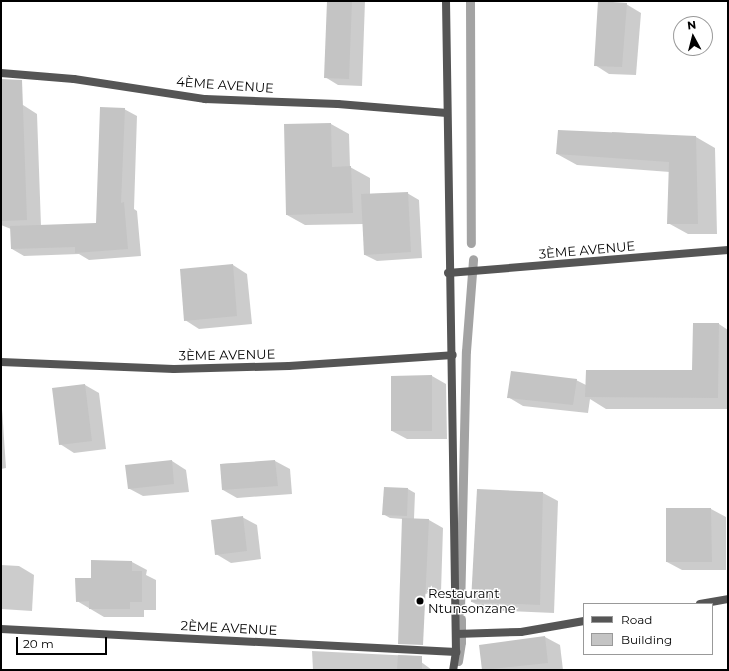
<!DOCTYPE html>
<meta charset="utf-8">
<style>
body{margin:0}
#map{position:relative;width:729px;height:671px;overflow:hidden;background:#fff;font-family:Montserrat,sans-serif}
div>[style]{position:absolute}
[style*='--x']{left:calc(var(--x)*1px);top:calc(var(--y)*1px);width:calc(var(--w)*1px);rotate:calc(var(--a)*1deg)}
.shadow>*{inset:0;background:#0003}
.stream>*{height:9px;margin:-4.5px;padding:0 4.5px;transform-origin:4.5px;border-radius:4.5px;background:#a3a3a3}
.building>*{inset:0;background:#c4c4c4}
.street>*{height:8px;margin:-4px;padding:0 4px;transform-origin:4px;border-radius:4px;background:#555}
.dots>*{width:11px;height:11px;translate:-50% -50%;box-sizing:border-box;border:2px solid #fff;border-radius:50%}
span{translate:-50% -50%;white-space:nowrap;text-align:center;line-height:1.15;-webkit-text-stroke:3px #fff;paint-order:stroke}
.street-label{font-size:13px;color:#000}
.poi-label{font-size:13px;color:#000}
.left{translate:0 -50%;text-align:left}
.frame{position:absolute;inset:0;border:2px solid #000;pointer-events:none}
.legend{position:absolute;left:583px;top:603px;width:130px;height:52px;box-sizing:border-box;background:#fff;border:1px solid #999;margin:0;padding:5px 7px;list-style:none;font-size:12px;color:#000}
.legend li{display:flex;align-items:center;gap:8px;height:20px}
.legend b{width:20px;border:1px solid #999}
.north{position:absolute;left:673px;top:16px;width:40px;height:40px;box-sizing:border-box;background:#fff;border:1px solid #999;border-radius:50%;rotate:353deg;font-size:11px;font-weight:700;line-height:16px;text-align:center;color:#000}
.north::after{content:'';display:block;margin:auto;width:14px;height:18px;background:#000;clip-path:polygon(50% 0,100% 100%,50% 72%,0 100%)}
.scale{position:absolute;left:16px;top:637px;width:91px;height:18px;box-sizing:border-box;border:2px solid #000;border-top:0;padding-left:5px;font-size:12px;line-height:14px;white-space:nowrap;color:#000;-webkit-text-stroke:3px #fff;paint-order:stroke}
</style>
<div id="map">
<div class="shadow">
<i style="clip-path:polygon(328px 1px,365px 1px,362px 86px,338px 85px,325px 77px)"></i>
<i style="clip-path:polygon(626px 4px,641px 13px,636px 75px,609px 74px,595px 65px)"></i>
<i style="clip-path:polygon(23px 105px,37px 114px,41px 226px,97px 224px,124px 109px,137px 116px,134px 209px,137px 211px,141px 256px,89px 260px,79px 254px,24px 256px,12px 249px,11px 229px,1px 225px,1px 106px)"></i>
<i style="clip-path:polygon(285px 124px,331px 124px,349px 134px,350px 167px,370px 178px,370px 194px,407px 193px,419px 200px,422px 258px,377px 261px,365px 255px,364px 224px,305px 225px,287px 215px)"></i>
<i style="clip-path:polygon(612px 132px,696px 137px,715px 148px,717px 234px,688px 234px,668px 223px,670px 172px,577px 165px,557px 154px,612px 135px)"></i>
<i style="clip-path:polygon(233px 265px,247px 274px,252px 324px,199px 329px,185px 320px)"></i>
<i style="clip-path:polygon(719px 324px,728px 330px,728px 409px,606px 409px,590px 399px,588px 413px,523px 406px,508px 397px,576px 380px,586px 385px,693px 371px)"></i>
<i style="clip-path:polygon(432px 376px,446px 384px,447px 439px,407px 439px,392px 431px)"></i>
<i style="clip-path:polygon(85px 385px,99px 393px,106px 449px,74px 453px,60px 444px)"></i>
<i style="clip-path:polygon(1px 394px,6px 468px,1px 469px)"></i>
<i style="clip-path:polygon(172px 461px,186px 470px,189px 492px,143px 496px,128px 488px)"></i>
<i style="clip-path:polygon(275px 461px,290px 469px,292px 494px,237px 498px,223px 490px,221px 464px)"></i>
<i style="clip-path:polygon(408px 489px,415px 493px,414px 519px,429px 520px,443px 528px,441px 592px,415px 595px,403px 519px,390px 518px,383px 514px)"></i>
<i style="clip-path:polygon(478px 490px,543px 493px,558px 501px,554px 613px,487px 610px,472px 602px)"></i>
<i style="clip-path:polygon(667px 509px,711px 509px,726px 517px,726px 570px,682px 570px,667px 562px)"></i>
<i style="clip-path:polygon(242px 517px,257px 525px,261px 559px,231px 563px,216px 554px)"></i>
<i style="clip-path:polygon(92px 562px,132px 562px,147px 570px,146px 575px,156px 580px,156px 610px,144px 610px,144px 617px,104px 617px,77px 601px,92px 579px)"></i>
<i style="clip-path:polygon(1px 565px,19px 566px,34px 575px,32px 611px,1px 609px)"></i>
<i style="clip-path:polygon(545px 637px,560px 645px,563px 670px,483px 670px,480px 646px)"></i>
<i style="clip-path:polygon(312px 651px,413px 656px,432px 670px,313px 670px)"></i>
</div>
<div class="stream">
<i style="--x:470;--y:1;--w:242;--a:89.8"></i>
<i style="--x:460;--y:611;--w:260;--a:-88.7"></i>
<i style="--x:466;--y:351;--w:92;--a:-85.6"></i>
<i style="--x:458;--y:661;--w:19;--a:-81"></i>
<i style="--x:461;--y:642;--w:23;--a:-90"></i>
</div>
<div class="building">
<i style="clip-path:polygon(327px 1px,352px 1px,349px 79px,324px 78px)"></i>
<i style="clip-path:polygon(598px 1px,627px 3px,622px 67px,594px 66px)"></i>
<i style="clip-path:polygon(1px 79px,22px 80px,27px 220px,1px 221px)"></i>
<i style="clip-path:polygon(100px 107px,125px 108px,121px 203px,124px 202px,128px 249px,75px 253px,75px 247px,11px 249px,10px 226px,96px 223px)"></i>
<i style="clip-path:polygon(331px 123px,332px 167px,351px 166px,353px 213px,286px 215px,284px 124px)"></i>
<i style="clip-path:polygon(558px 130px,696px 136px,698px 224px,667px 224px,669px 162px,556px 154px)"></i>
<i style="clip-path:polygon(408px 192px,411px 252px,364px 255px,361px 194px)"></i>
<i style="clip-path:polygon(233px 264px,237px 316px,184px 321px,180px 269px)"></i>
<i style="clip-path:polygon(693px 323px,719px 323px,718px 398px,585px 397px,586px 370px,692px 370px)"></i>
<i style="clip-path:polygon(511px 371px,577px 379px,573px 405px,507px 398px)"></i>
<i style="clip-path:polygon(432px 375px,432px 431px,391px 431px,391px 376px)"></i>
<i style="clip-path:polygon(85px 384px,92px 441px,59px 445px,52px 388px)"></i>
<i style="clip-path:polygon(172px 460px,174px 484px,128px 489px,125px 465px)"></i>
<i style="clip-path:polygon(275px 460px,278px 486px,222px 490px,220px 464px)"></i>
<i style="clip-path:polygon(384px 487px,408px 488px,407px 516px,382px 515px)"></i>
<i style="clip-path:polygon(477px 489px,543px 492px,540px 605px,471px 602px)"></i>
<i style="clip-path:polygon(666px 508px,711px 508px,712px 562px,666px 562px)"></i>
<i style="clip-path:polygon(243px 516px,247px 551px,215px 555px,211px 520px)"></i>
<i style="clip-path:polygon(402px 518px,429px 519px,423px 645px,398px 644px)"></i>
<i style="clip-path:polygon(91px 560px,132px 561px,132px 571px,142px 571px,142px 602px,130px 602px,130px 609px,89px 609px,89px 601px,76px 602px,75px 578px,91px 578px)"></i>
<i style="clip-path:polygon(545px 636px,548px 663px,482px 670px,479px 645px)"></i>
<i style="clip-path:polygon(398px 655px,422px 656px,422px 670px,397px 670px)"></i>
</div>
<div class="street">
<i style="--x:446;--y:1;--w:651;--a:89.12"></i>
<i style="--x:456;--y:652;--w:18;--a:99"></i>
<i style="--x:1;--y:73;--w:73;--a:4.7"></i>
<i style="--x:74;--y:79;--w:133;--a:8.7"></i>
<i style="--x:205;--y:99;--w:133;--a:2.2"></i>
<i style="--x:338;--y:104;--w:109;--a:4.7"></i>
<i style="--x:448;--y:273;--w:281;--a:-4.7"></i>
<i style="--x:1;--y:362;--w:173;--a:2.3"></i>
<i style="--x:174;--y:369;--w:115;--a:-1.5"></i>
<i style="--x:289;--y:366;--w:164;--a:-3.8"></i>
<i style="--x:700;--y:604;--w:28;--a:-10"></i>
<i style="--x:1;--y:629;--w:456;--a:2.9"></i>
<i style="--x:456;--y:634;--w:65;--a:-1.8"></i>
<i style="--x:521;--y:632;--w:64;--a:-9.9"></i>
</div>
<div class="dots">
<i style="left:420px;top:601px;background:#000"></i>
</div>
<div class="street-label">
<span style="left:225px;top:85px;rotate:4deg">4ÈME AVENUE</span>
<span style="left:587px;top:250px;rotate:-5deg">3ÈME AVENUE</span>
<span style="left:227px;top:355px;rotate:-1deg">3ÈME AVENUE</span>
<span style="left:229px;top:628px;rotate:3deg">2ÈME AVENUE</span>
</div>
<div class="poi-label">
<span class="left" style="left:428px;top:601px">Restaurant<br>Ntunsonzane</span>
</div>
<div class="frame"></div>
<ul class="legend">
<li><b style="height:5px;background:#555"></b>Road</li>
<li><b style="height:11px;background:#c4c4c4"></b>Building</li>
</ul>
<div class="north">N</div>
<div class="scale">20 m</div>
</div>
